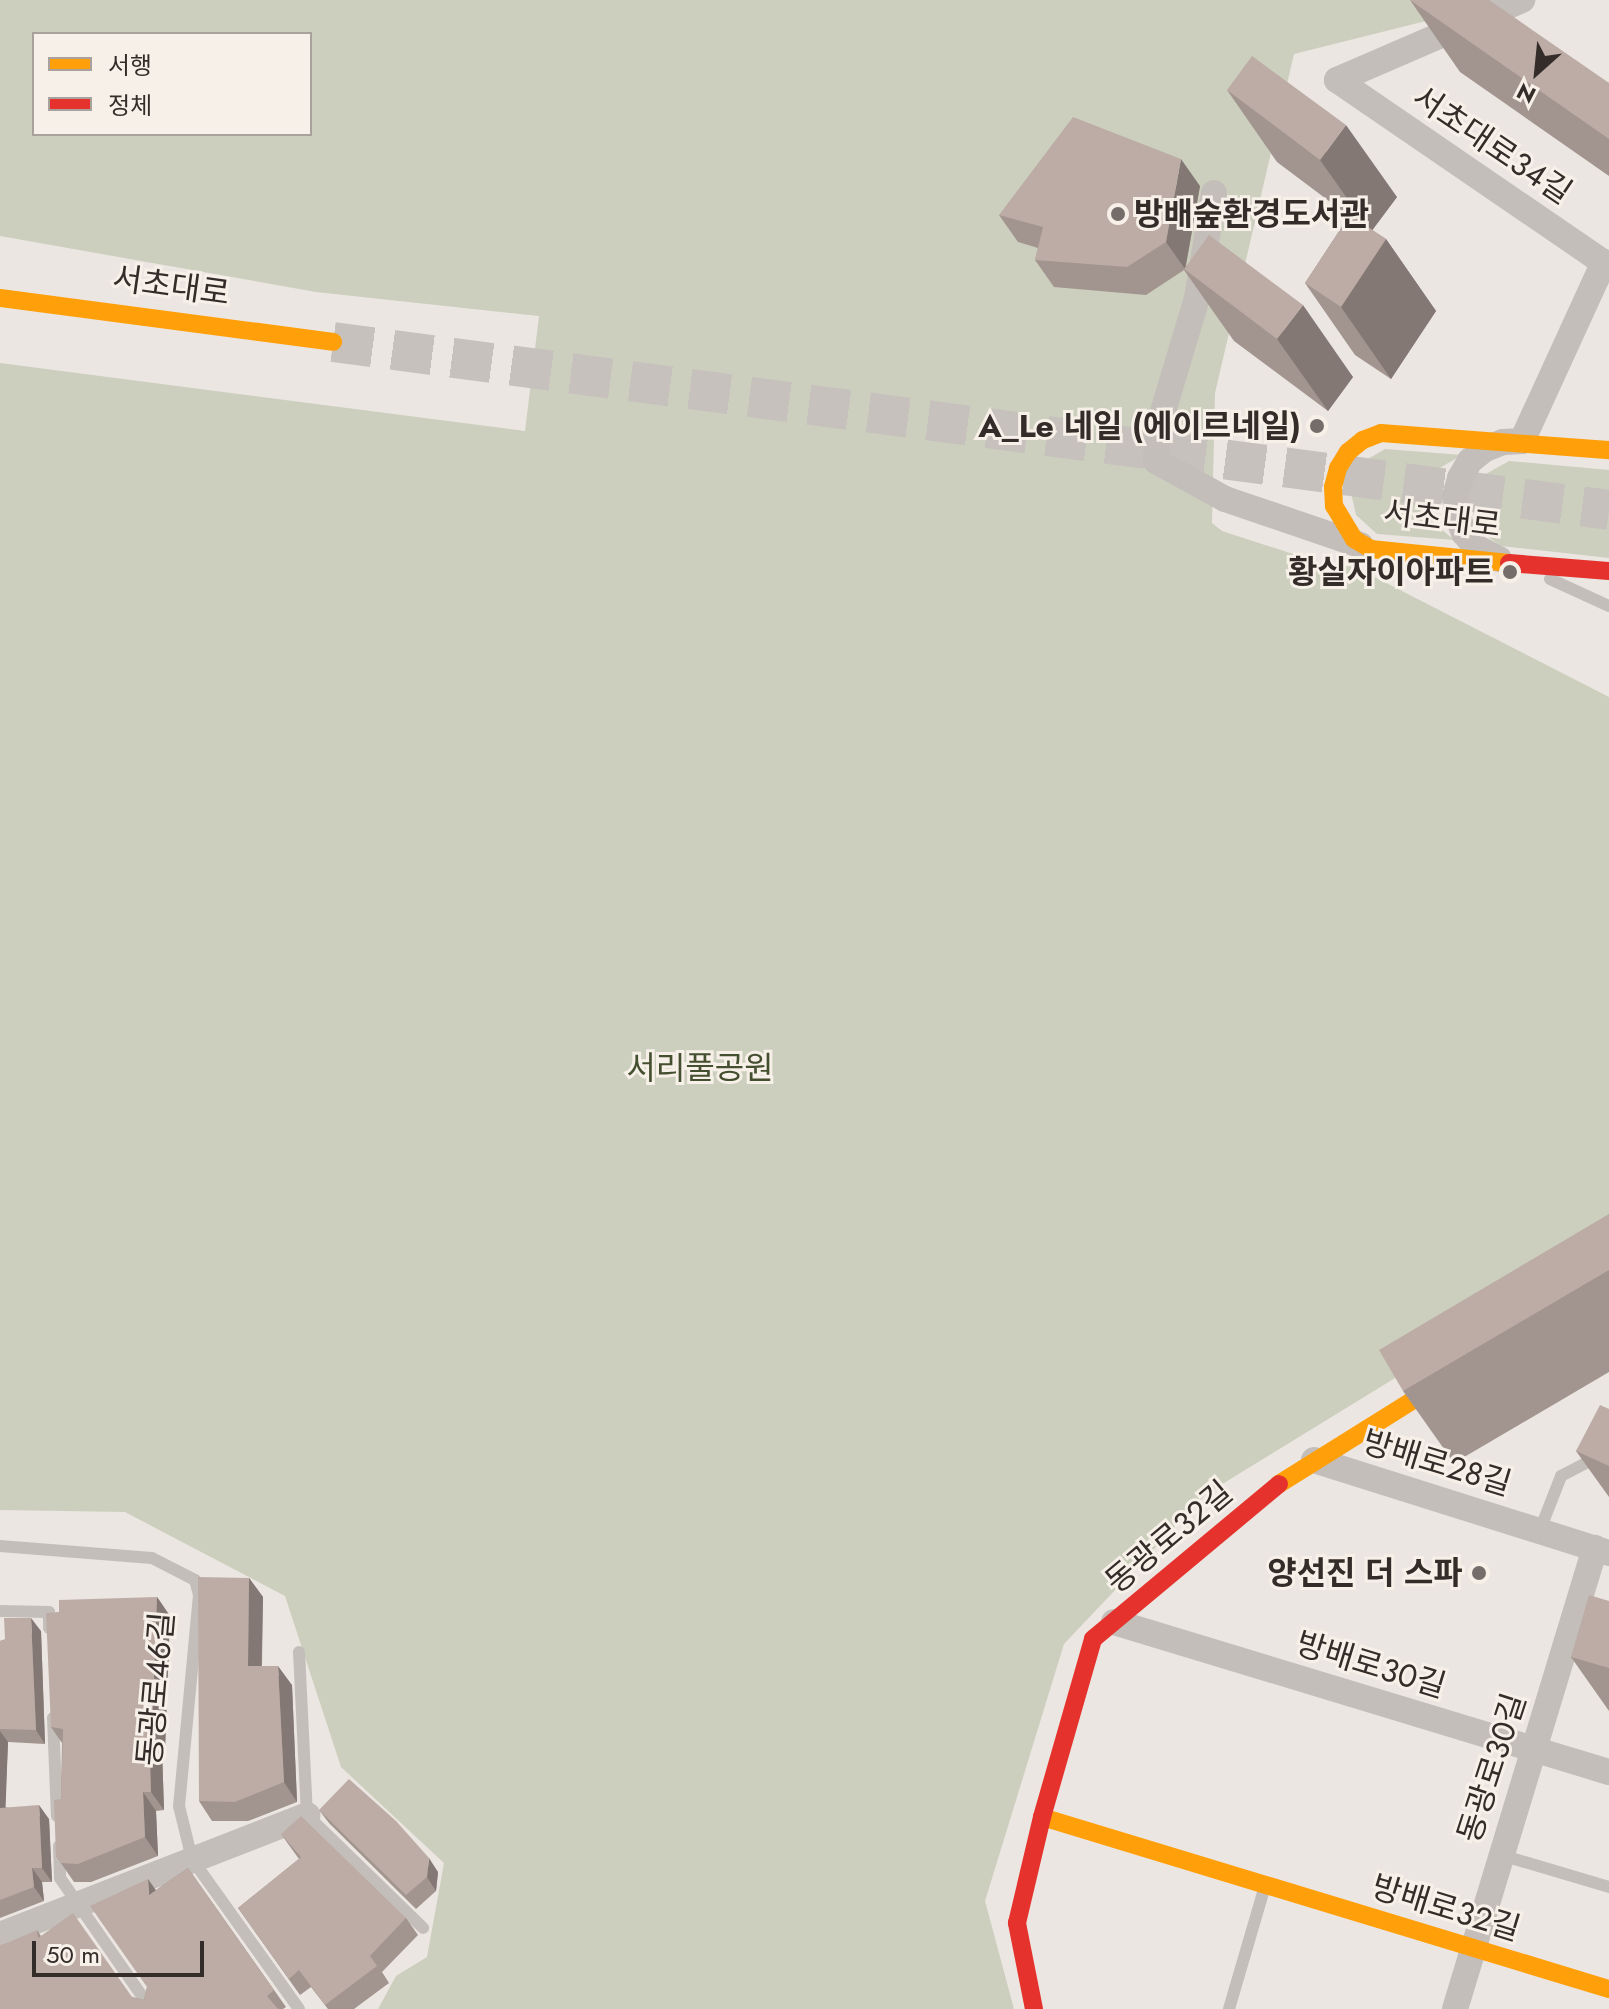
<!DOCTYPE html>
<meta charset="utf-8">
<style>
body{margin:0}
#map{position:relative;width:1609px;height:2009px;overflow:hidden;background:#ebe6e1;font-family:Jost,"Noto Sans KR",sans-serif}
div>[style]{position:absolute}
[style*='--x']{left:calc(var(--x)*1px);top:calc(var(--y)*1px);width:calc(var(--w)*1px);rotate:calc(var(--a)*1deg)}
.green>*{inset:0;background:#cccfbd}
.primary-tunnel>*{height:40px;margin-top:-20px;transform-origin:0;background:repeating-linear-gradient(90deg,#c6c1bc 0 40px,transparent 0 60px)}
.lane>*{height:12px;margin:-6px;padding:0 6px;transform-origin:6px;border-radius:6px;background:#c3beba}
.street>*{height:26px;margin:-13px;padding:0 13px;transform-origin:13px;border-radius:13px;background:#c3beba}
.slow>*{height:18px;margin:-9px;padding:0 9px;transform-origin:9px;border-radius:9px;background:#ff9f0a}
.jam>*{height:18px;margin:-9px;padding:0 9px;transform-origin:9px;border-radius:9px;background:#e5322d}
.wall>*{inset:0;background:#a2948e}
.shaded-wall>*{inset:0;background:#847874}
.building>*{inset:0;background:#bcaca5}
.dots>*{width:22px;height:22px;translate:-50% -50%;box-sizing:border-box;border:4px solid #f7f0e9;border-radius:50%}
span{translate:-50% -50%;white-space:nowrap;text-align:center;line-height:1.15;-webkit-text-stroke:6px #f7f0e9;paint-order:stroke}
.street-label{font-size:32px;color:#342c29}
.poi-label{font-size:32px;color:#342c29;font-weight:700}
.left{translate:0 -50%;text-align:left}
.right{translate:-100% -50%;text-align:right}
.park-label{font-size:32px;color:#444f30}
.legend{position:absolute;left:32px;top:32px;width:280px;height:104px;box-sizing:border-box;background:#f7f0e9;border:2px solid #a9a29c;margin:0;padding:10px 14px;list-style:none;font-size:24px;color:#342c29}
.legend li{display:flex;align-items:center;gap:16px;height:40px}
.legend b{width:40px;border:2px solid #a9a29c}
.north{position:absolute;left:1497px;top:32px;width:80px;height:80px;-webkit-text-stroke:6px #f7f0e9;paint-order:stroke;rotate:207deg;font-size:22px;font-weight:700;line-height:32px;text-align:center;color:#342c29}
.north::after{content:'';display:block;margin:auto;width:28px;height:36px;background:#342c29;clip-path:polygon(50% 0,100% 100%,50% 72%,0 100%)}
.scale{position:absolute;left:32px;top:1941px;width:172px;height:36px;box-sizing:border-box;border:4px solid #342c29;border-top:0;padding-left:10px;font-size:24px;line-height:28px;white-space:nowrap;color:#342c29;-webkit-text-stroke:6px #f7f0e9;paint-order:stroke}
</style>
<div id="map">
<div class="green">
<i style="clip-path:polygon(evenodd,0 0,1489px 0,1490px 5px,1294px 54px,1215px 393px,1212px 523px,1222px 531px,1321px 563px,1355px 567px,1609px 697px,1609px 1247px,1206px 1494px,1064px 1644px,985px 1901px,1014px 2009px,378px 2009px,396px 1976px,427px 1957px,444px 1863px,341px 1767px,285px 1596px,125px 1512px,0 1510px,0 363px,525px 431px,539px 316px,316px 292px,0 236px,0 0,34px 34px,310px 34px,310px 134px,34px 134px,34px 34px)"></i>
<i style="clip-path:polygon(1385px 449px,1462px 455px,1438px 469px,1427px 494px,1433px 522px,1454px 540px,1377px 534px,1356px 515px,1350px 488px,1354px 474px,1361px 463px)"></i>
<i style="clip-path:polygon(1509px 461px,1609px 470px,1609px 558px,1501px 546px,1489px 538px,1474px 515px,1473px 501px,1484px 475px)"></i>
</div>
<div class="primary-tunnel">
<i style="--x:333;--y:342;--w:1287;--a:7.5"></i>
</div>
<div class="lane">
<i style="--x:1550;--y:579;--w:65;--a:24.6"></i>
<i style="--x:1540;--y:1530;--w:58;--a:-68.7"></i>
<i style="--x:1561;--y:1476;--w:54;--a:-27.5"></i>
<i style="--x:0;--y:1546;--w:152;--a:4.5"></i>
<i style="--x:152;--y:1558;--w:48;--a:27.1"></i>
<i style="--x:195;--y:1580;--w:16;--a:75"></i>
<i style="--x:199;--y:1595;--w:212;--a:95.4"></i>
<i style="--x:179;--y:1806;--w:55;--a:76.2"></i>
<i style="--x:192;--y:1859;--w:184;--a:54.5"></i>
<i style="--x:0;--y:1611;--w:49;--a:1.2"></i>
<i style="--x:49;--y:1612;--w:16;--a:90"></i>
<i style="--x:299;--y:1652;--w:163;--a:87.2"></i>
<i style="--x:307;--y:1815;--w:162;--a:44.2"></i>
<i style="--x:53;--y:1718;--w:98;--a:87.7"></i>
<i style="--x:59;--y:1846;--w:32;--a:88"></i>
<i style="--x:60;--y:1878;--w:160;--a:55.2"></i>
<i style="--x:1501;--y:1855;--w:113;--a:16.5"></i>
<i style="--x:1229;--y:2009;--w:125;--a:-73.7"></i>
</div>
<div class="street">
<i style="--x:1337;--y:80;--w:330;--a:34.4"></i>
<i style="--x:1337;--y:80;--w:202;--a:-23.4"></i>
<i style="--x:1214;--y:193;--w:106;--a:99.2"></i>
<i style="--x:1197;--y:298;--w:133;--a:106.7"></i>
<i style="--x:1159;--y:425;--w:36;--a:95"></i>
<i style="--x:1156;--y:461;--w:79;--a:28.8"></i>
<i style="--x:1225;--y:499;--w:143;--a:18.8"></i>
<i style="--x:1499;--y:559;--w:25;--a:-153"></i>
<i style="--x:1477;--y:548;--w:20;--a:-131"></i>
<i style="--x:1464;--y:533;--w:19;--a:-111"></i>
<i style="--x:1457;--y:515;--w:19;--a:-96"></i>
<i style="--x:1455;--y:496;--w:19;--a:-74"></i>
<i style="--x:1460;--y:478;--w:20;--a:-60"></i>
<i style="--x:1470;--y:461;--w:19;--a:-39"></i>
<i style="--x:1485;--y:449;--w:19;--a:-21"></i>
<i style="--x:1503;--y:442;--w:19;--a:-3"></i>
<i style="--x:1522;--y:441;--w:197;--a:-65.4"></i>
<i style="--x:1314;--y:1460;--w:309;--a:17.5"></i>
<i style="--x:1114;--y:1622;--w:517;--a:16.86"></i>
<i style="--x:0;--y:1935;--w:330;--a:-21.3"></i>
<i style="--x:1455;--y:2009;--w:482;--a:-73.1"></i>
</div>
<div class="slow">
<i style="--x:0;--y:298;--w:336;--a:7.5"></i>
<i style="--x:1509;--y:563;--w:139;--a:-174.2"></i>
<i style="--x:1371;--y:549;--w:20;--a:-150"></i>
<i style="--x:1354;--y:539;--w:39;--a:-121"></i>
<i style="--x:1334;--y:506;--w:19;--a:-93"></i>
<i style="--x:1333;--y:487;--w:20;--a:-75"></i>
<i style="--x:1338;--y:468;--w:19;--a:-58"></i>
<i style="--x:1348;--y:452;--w:19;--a:-39"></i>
<i style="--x:1363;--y:440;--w:19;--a:-21"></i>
<i style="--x:1381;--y:433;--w:229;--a:4.3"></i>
<i style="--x:1279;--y:1484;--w:202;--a:-32"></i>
<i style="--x:1042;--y:1817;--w:593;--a:16.88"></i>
</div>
<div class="jam">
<i style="--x:1509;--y:563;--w:100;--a:4.6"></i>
<i style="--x:1034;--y:2009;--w:88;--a:-101.2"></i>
<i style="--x:1017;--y:1923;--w:109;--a:-76.7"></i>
<i style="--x:1042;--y:1817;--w:185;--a:-74"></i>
<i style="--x:1093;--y:1639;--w:242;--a:-39.8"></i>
</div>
<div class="wall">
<i style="clip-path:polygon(1410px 0,1609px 83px,1609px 176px,1460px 72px)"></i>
<i style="clip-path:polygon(1227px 90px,1397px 197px,1372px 230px,1386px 239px,1436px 311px,1391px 379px,1355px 355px,1305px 283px,1349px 216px,1277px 162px)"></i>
<i style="clip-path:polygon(1200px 186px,1186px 266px,1353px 377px,1328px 411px,1234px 341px,1184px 270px,1146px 295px,1054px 287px,1035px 260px,1038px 248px,1018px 242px,999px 215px)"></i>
<i style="clip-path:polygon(1609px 1214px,1609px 1372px,1454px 1463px,1403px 1391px)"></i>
<i style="clip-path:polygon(1609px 1409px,1609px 1497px,1576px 1451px)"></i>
<i style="clip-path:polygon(249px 1578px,263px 1597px,262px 1666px,292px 1685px,297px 1802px,248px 1821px,212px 1821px,199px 1801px)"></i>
<i style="clip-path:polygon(157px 1597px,170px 1616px,165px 1750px,162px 1750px,164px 1810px,156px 1811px,158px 1856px,91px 1882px,74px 1882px,56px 1856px,61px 1799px,62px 1743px,51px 1727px)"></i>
<i style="clip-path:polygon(1609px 1601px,1609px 1711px,1571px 1657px)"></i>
<i style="clip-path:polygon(41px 1631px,45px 1744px,8px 1742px,5px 1807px,49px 1819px,52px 1882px,42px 1882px,44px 1901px,0 1918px,0 1641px)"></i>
<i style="clip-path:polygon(319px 1810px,438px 1872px,436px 1891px,416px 1909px,329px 1823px)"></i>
<i style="clip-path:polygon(281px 1834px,406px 1918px,418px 1935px,382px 1972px,389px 1983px,354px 2009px,328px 2009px,311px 1987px,300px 1995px,238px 1908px,299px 1859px)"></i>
<i style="clip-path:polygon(188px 1868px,286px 2007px,283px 2009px,0 2009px,37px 1930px,41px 1936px,132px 1997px,144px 2000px,147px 1987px,156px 1890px)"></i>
</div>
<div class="shaded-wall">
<i style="clip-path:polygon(1346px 125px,1397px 197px,1371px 232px,1320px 160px)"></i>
<i style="clip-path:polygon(1181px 159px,1200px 186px,1185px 269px,1166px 242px)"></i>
<i style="clip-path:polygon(1386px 239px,1436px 311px,1391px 379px,1341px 307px)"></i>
<i style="clip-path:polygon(1303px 305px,1353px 377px,1328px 411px,1277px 339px)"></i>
<i style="clip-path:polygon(249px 1578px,263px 1597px,261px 1685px,248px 1666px)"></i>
<i style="clip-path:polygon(157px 1597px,170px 1616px,165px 1750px,152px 1732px)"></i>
<i style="clip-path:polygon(31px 1618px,41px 1631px,45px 1744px,36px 1730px)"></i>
<i style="clip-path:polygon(278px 1666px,292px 1685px,297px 1802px,284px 1782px)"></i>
<i style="clip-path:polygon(0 1731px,8px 1742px,5px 1822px,0 1815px)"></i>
<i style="clip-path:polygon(149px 1731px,162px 1750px,164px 1810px,151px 1792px)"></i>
<i style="clip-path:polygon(143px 1792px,156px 1811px,158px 1856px,145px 1837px)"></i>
<i style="clip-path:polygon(39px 1805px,49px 1819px,52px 1882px,42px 1868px)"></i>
<i style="clip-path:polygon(429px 1858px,438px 1872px,436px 1891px,427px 1877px)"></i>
<i style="clip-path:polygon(32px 1868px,42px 1882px,44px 1901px,34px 1887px)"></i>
<i style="clip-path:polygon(148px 1879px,160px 1896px,149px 1895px)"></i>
</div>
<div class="building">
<i style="clip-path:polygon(1410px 0,1489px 0,1609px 83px,1609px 139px)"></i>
<i style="clip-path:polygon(1252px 56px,1346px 125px,1320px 160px,1227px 90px)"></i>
<i style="clip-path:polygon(1073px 117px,1181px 159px,1166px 242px,1127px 267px,1035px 260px,1043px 227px,999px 215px)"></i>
<i style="clip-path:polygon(1350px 215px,1386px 239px,1341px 307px,1305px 283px)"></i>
<i style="clip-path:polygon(1209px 235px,1303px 305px,1277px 339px,1184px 269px)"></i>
<i style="clip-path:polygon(1609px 1214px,1609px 1270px,1403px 1391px,1379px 1350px)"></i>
<i style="clip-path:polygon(1600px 1405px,1609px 1409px,1609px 1466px,1576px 1451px)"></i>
<i style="clip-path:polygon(198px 1577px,249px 1578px,248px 1666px,278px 1666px,284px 1782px,235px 1802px,199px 1801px)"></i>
<i style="clip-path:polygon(1589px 1595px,1609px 1601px,1609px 1668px,1571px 1657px)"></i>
<i style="clip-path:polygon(157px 1597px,152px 1732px,149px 1731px,151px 1792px,143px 1792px,145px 1837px,78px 1864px,61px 1863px,56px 1856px,54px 1800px,61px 1799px,63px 1729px,51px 1727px,46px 1613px,59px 1612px,59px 1600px)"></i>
<i style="clip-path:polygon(4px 1618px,31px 1618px,36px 1730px,0 1729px,0 1641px,5px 1639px)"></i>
<i style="clip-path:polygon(349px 1779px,396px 1821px,429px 1858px,427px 1877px,406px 1895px,319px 1810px)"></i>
<i style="clip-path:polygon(39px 1805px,42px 1868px,32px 1868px,34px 1887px,0 1900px,0 1808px)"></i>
<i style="clip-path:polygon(301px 1816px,406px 1918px,370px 1956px,377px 1966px,325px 2005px,299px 1970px,289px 1979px,238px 1908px,301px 1857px,281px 1834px)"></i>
<i style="clip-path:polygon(188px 1868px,274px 1990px,267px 1996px,278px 2009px,0 2009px,0 1945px,7px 1943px,37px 1930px,38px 1938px,73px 1913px,132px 1997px,144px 2000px,147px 1987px,90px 1906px,148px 1879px,149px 1895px)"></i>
</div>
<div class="dots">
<i style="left:1118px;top:214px;background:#746d69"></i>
<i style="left:1317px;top:426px;background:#746d69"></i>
<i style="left:1510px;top:572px;background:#746d69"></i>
<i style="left:1479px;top:1573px;background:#746d69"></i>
</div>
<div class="street-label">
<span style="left:1492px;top:145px;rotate:34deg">서초대로34길</span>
<span style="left:171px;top:286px;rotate:8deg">서초대로</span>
<span style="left:1442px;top:519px;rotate:7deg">서초대로</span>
<span style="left:1437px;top:1463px;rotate:17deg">방배로28길</span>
<span style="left:1169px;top:1537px;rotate:-40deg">동광로32길</span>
<span style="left:1371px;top:1665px;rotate:17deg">방배로30길</span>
<span style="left:156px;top:1689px;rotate:-85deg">동광로46길</span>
<span style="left:1492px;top:1768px;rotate:-72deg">동광로30길</span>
<span style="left:1446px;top:1908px;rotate:17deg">방배로32길</span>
</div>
<div class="poi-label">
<span class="left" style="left:1134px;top:214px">방배숲환경도서관</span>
<span class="right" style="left:1301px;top:426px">A_Le 네일 (에이르네일)</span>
<span class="right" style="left:1494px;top:572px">황실자이아파트</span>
<span class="right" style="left:1463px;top:1573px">양선진 더 스파</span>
</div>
<div class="park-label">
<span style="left:700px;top:1068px">서리풀공원</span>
</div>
<ul class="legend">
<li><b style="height:10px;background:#ff9f0a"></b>서행</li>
<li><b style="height:10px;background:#e5322d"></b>정체</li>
</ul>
<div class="north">N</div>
<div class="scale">50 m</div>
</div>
